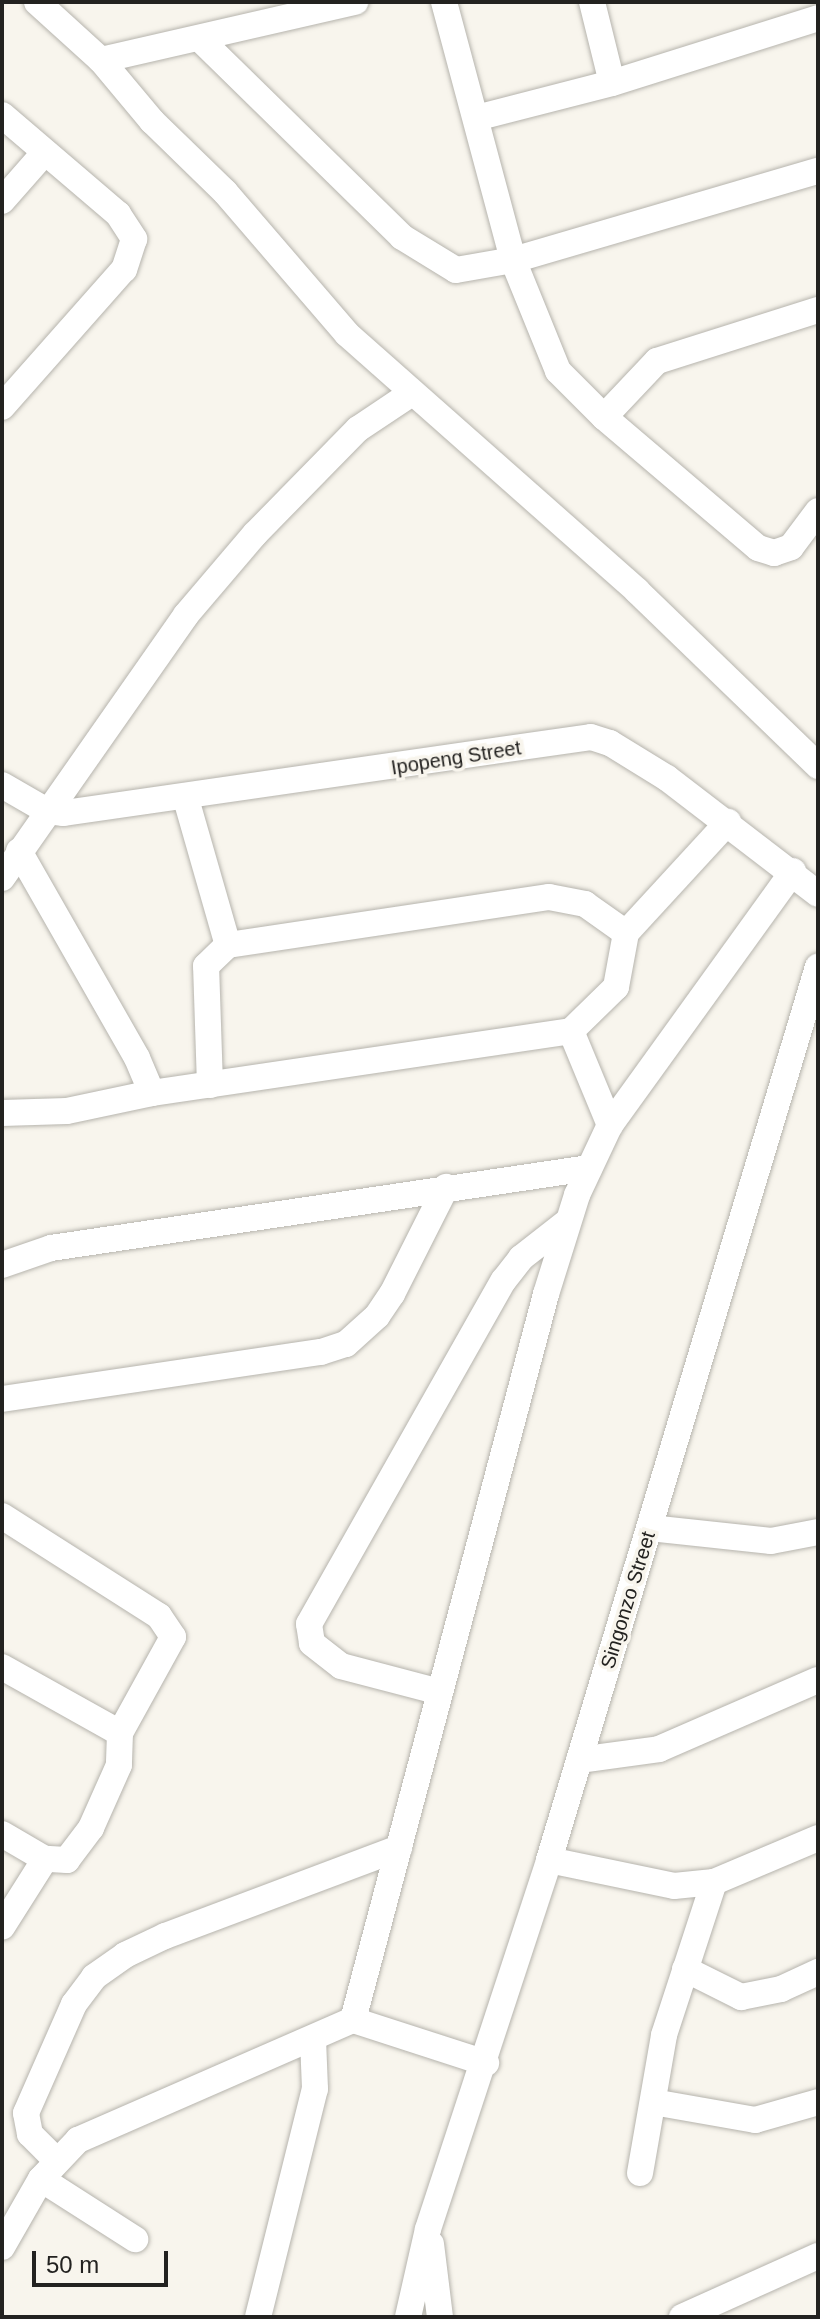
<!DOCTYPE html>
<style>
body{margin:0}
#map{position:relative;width:820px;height:2319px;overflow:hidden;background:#f8f5ed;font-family:Helvetica,sans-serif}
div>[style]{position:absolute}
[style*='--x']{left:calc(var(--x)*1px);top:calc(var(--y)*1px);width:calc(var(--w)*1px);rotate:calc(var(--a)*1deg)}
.roads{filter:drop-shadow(0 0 2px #b6b4ad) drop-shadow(0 0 2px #b6b4ad)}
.minor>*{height:26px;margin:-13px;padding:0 13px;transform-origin:13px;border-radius:13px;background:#fff}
span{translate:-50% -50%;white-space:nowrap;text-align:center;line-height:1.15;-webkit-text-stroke:7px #f8f5ed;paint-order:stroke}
.street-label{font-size:20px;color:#232220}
.frame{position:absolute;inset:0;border:4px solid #232220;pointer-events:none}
.scale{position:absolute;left:32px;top:2251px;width:136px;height:36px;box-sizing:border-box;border:4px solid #232220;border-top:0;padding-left:10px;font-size:24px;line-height:28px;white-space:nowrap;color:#232220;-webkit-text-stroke:6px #f8f5ed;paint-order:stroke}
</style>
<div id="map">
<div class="roads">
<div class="minor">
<i style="--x:37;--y:2;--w:86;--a:42.2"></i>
<i style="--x:101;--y:60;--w:80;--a:50.1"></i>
<i style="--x:152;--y:121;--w:102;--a:44.2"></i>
<i style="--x:225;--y:192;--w:187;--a:49.3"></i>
<i style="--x:347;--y:334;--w:387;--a:41.5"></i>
<i style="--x:637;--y:591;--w:252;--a:44"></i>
<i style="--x:444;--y:2;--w:267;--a:75"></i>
<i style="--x:513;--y:260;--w:120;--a:67.9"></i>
<i style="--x:558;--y:371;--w:65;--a:45"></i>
<i style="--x:604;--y:417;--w:202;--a:40.4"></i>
<i style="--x:758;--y:548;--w:17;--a:17"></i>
<i style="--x:774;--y:553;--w:18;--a:-19"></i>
<i style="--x:791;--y:547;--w:45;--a:-53.1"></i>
<i style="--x:592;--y:2;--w:83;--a:76.1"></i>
<i style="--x:200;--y:39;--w:283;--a:44.4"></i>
<i style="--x:402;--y:237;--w:63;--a:31.4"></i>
<i style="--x:456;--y:270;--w:58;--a:-10"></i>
<i style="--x:513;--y:260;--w:318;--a:-16.3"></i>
<i style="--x:101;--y:60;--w:261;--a:-12.9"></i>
<i style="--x:2;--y:115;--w:153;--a:40.5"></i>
<i style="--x:118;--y:214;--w:30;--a:57"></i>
<i style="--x:134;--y:239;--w:32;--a:108"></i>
<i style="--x:124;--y:269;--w:184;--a:131.5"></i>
<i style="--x:476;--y:118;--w:140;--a:-14.4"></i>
<i style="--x:612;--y:83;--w:216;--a:-17.5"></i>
<i style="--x:2;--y:201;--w:65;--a:-48.7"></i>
<i style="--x:604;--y:417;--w:77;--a:-46.6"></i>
<i style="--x:657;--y:361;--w:169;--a:-17.6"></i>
<i style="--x:2;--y:785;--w:52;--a:30"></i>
<i style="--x:47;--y:811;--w:17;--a:7"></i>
<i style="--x:64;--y:813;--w:532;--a:-8.21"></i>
<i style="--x:591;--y:737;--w:20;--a:18"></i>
<i style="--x:610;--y:743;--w:67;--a:31.6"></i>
<i style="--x:667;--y:778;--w:190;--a:37.5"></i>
<i style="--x:186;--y:799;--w:152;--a:74"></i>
<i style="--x:19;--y:851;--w:238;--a:60.3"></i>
<i style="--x:137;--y:1058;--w:38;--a:67"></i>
<i style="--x:2;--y:878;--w:321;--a:-55"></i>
<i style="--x:186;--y:615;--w:106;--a:-49.6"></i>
<i style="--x:255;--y:534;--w:147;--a:-45.6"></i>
<i style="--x:358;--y:429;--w:65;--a:-33.7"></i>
<i style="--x:571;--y:1031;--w:102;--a:67.5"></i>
<i style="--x:210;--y:1085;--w:119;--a:-91.9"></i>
<i style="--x:206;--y:966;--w:30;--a:-44"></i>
<i style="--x:228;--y:945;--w:325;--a:-8.5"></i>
<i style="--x:549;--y:897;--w:37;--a:11"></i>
<i style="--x:585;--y:904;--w:50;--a:35.3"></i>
<i style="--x:2;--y:1113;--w:65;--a:-1.8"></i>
<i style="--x:67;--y:1111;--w:87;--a:-12"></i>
<i style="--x:152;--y:1093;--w:424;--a:-8.4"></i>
<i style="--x:571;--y:1031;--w:63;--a:-44.4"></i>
<i style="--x:616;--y:987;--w:55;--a:-79.5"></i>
<i style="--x:626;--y:933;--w:151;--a:-47.4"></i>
<i style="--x:2;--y:1265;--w:52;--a:-19.1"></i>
<i style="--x:51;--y:1248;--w:544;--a:-8.46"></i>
<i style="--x:2;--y:1399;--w:322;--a:-8.4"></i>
<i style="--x:321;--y:1352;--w:26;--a:-18"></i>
<i style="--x:346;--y:1344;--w:42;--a:-42.1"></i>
<i style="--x:377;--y:1316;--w:27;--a:-56"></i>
<i style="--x:392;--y:1294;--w:120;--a:-63.2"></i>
<i style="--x:2;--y:1516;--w:186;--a:32.5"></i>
<i style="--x:159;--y:1616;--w:25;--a:56"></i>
<i style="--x:173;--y:1637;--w:110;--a:118.9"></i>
<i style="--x:120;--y:1733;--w:32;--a:92"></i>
<i style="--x:119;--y:1765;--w:69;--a:114"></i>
<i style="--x:91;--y:1828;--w:40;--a:127"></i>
<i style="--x:67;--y:1860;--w:22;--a:-177"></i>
<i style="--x:45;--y:1859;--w:80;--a:122.3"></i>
<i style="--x:650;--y:1528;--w:122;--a:6.1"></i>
<i style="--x:771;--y:1541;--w:48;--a:-10.8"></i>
<i style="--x:2;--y:1667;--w:135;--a:29.2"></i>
<i style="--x:440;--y:1692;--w:102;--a:-165.3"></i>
<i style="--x:341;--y:1666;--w:37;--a:-142"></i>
<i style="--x:312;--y:1643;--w:19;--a:-99"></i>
<i style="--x:309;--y:1624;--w:395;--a:-60.5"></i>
<i style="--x:504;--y:1280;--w:28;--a:-52"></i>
<i style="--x:521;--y:1258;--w:58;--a:-38"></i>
<i style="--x:579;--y:1760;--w:81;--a:-7.8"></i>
<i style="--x:659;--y:1749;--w:173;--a:-23.5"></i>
<i style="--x:2;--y:1834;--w:50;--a:30.2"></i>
<i style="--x:549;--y:1860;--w:128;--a:11.7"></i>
<i style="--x:674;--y:1886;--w:40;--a:-5.7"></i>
<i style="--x:714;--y:1882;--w:113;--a:-22.9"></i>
<i style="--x:685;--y:1969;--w:63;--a:26.6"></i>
<i style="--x:741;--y:1997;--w:41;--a:-11.3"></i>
<i style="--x:781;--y:1989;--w:41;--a:-24.7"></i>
<i style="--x:353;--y:2020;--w:751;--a:-75.11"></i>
<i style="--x:546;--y:1294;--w:104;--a:-72.6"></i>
<i style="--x:577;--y:1195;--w:77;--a:-64.8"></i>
<i style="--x:610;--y:1125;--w:313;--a:-54.2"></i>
<i style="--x:653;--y:2102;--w:104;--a:10"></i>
<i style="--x:755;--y:2120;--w:66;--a:-15.9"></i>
<i style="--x:56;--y:2160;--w:37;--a:-135"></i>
<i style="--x:30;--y:2134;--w:21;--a:-101"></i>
<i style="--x:26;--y:2113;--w:119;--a:-66.2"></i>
<i style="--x:74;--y:2004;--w:34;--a:-53"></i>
<i style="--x:94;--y:1977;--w:38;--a:-35"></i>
<i style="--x:125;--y:1955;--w:44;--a:-25.4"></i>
<i style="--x:165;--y:1936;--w:250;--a:-20.6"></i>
<i style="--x:640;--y:2173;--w:140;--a:-80.1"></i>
<i style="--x:664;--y:2035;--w:161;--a:-71.9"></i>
<i style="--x:41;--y:2179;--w:112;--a:32.6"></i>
<i style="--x:431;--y:2244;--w:74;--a:83"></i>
<i style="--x:2;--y:2247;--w:78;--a:-60.2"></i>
<i style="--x:41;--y:2179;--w:54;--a:-46.5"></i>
<i style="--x:78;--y:2140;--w:300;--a:-23.6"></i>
<i style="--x:353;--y:2020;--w:140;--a:17.9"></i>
<i style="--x:258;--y:2317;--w:235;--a:-76"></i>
<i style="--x:315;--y:2089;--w:49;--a:-92.3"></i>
<i style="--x:408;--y:2317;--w:90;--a:-77.2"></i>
<i style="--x:428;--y:2229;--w:388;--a:-71.8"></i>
<i style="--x:549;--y:1860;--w:933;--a:-73.24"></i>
<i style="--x:682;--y:2317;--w:149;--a:-24.2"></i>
</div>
</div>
<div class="street-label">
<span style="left:456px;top:758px;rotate:-9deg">Ipopeng Street</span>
<span style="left:628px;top:1600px;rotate:-73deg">Singonzo Street</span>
</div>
<div class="frame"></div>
<div class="scale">50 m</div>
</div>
